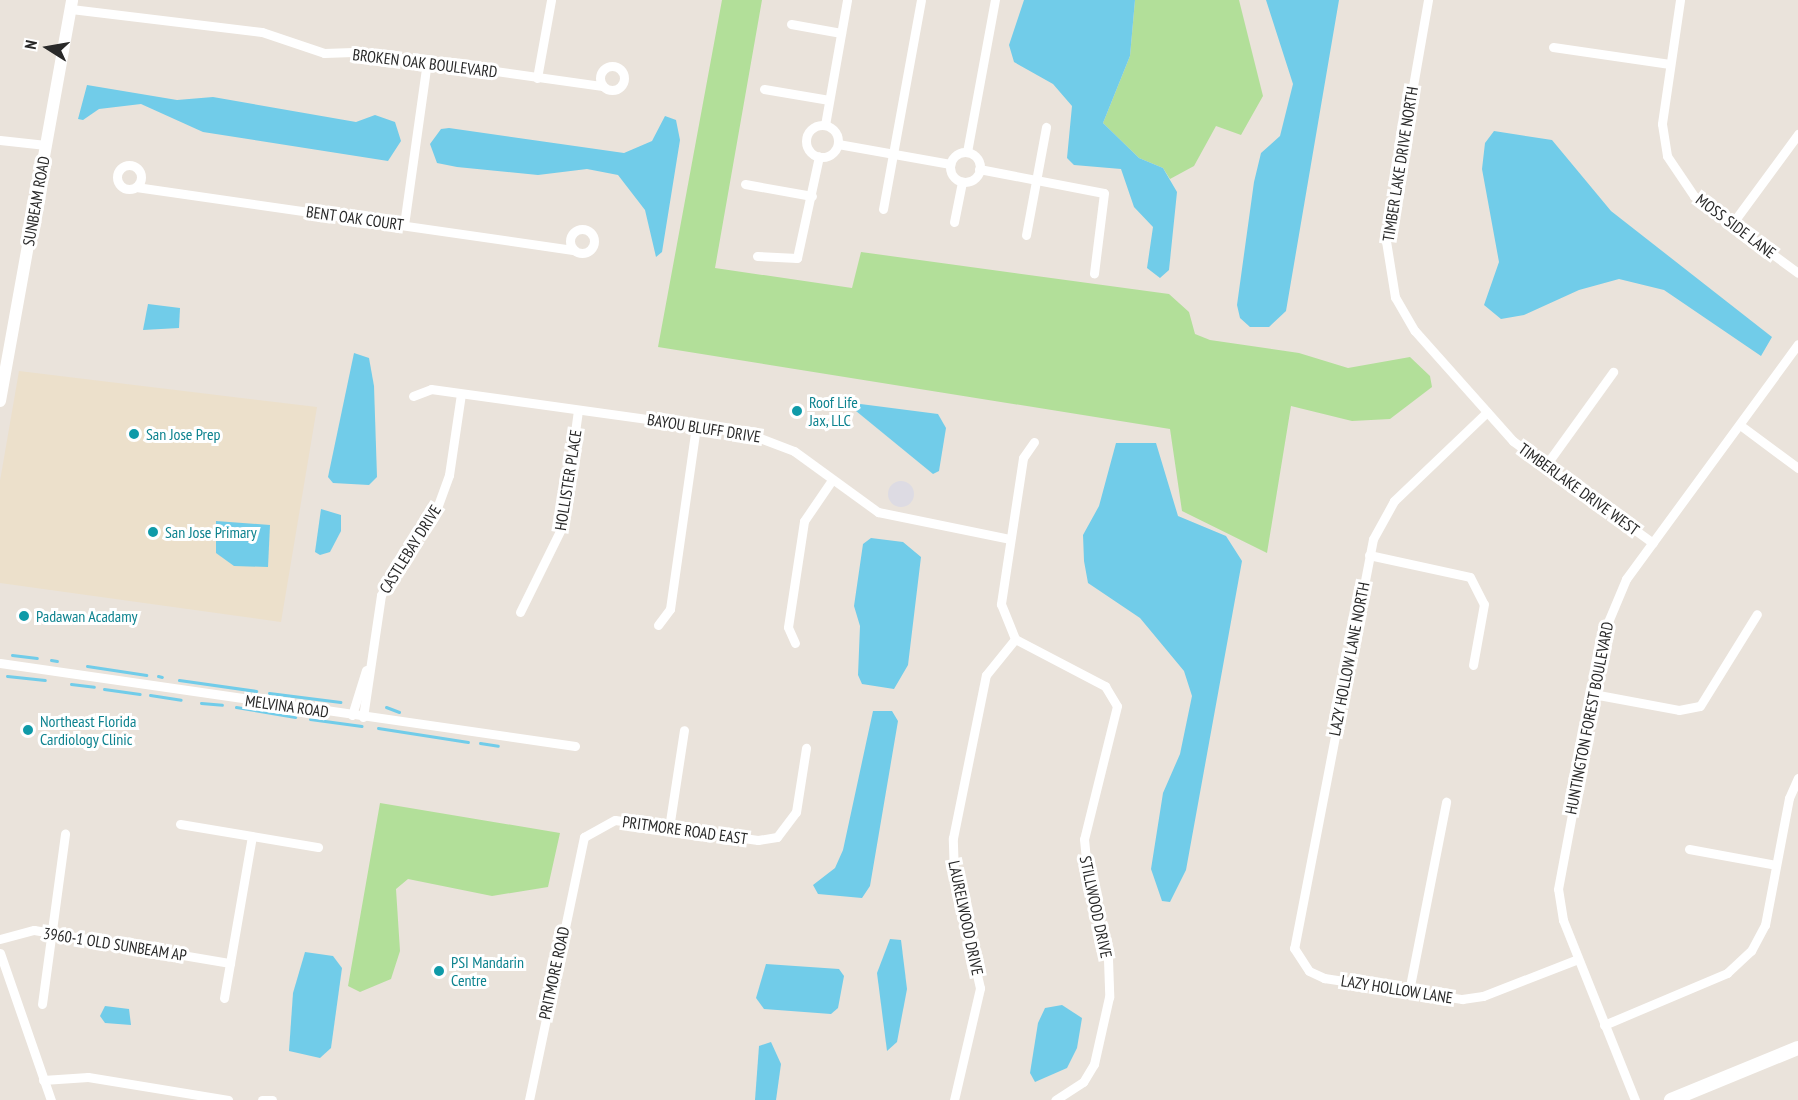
<!DOCTYPE html>
<style>
body{margin:0}
#map{position:relative;width:1798px;height:1100px;overflow:hidden;background:#eae3db;font-family:"PT Sans Narrow",sans-serif}
div>[style]{position:absolute}
[style*='--x']{left:calc(var(--x)*1px);top:calc(var(--y)*1px);width:calc(var(--w)*1px);rotate:calc(var(--a)*1deg)}
.industrial>*{inset:0;background:#dddbe3}
.round{border-radius:50%}
.education>*{inset:0;background:#ece0cb}
.green>*{inset:0;background:#b2df99}
.water>*{inset:0;background:#71cce9}
.stream>*{height:3px;margin:-1.5px;padding:0 1.5px;transform-origin:1.5px;border-radius:1.5px;background:#71cce9}
.minor>*{height:9px;margin:-4.5px;padding:0 4.5px;transform-origin:4.5px;border-radius:4.5px;background:#fff}
.minor>.ring{margin:-4.5px;padding:0;box-sizing:content-box;background:none;border:9px solid #fff;border-radius:50%}
.tertiary>*{height:12px;margin:-6px;padding:0 6px;transform-origin:6px;border-radius:6px;background:#fff}
.secondary>*{height:14px;margin:-7px;padding:0 7px;transform-origin:7px;border-radius:7px;background:#fff}
.dots>*{width:16px;height:16px;translate:-50% -50%;box-sizing:border-box;border:3px solid #fff;border-radius:50%}
span{translate:-50% -50%;white-space:nowrap;text-align:center;line-height:1.15;-webkit-text-stroke:6px #fff;paint-order:stroke}
.street-label{font-size:16px;color:#292929}
.culture-label{font-size:16px;color:#0d838f}
.left{translate:0 -50%;text-align:left}
.north{position:absolute;left:18px;top:18px;width:60px;height:60px;-webkit-text-stroke:4px #fff;paint-order:stroke;rotate:281deg;font-size:16px;font-weight:700;line-height:24px;text-align:center;color:#292929}
.north::after{content:'';display:block;margin:auto;width:21px;height:27px;background:#292929;clip-path:polygon(50% 0,100% 100%,50% 72%,0 100%)}
</style>
<div id="map">
<div class="industrial">
<i class="round" style="left:888px;top:481px;width:26px;height:26px"></i>
</div>
<div class="education">
<i style="clip-path:polygon(19px 371px,317px 407px,281px 622px,0 583px,0 481px)"></i>
</div>
<div class="green">
<i style="clip-path:polygon(722px 0,762px 0,715px 268px,852px 288px,861px 252px,1169px 294px,1189px 312px,1195px 334px,1210px 340px,1299px 353px,1348px 368px,1410px 357px,1430px 376px,1432px 387px,1390px 419px,1352px 421px,1291px 406px,1267px 553px,1182px 511px,1170px 429px,658px 347px)"></i>
<i style="clip-path:polygon(1135px 0,1239px 0,1263px 96px,1241px 135px,1216px 126px,1194px 166px,1170px 179px,1163px 168px,1139px 158px,1103px 123px,1130px 56px)"></i>
<i style="clip-path:polygon(380px 803px,560px 833px,548px 887px,492px 896px,408px 879px,396px 889px,400px 951px,391px 979px,360px 992px,348px 986px)"></i>
</div>
<div class="water">
<i style="clip-path:polygon(1024px 0,1135px 0,1130px 56px,1103px 123px,1139px 158px,1163px 168px,1177px 192px,1169px 270px,1160px 278px,1147px 268px,1153px 227px,1134px 207px,1121px 169px,1074px 165px,1067px 158px,1072px 106px,1053px 84px,1014px 62px,1009px 45px)"></i>
<i style="clip-path:polygon(1266px 0,1339px 0,1286px 311px,1269px 327px,1250px 327px,1240px 318px,1237px 305px,1254px 182px,1261px 153px,1280px 136px,1293px 84px)"></i>
<i style="clip-path:polygon(87px 85px,177px 100px,213px 97px,356px 122px,375px 115px,395px 122px,401px 141px,388px 161px,203px 132px,141px 104px,99px 109px,83px 120px,78px 119px)"></i>
<i style="clip-path:polygon(665px 116px,676px 120px,680px 140px,662px 252px,656px 257px,645px 210px,618px 175px,587px 169px,538px 175px,457px 167px,437px 163px,430px 144px,441px 129px,449px 128px,624px 153px,652px 141px)"></i>
<i style="clip-path:polygon(1494px 131px,1552px 140px,1611px 211px,1772px 337px,1761px 356px,1664px 290px,1619px 279px,1579px 290px,1524px 315px,1501px 319px,1484px 305px,1499px 262px,1482px 169px,1485px 143px)"></i>
<i style="clip-path:polygon(148px 304px,180px 308px,179px 328px,143px 330px)"></i>
<i style="clip-path:polygon(354px 353px,369px 358px,374px 386px,377px 477px,369px 485px,333px 483px,328px 477px)"></i>
<i style="clip-path:polygon(845px 402px,938px 414px,946px 428px,939px 471px,933px 474px)"></i>
<i style="clip-path:polygon(1116px 443px,1156px 443px,1178px 516px,1226px 536px,1242px 561px,1186px 870px,1170px 902px,1162px 901px,1151px 869px,1163px 793px,1180px 754px,1192px 696px,1184px 671px,1140px 618px,1088px 583px,1084px 561px,1083px 535px,1099px 506px)"></i>
<i style="clip-path:polygon(321px 509px,341px 515px,341px 531px,330px 552px,320px 555px,315px 552px)"></i>
<i style="clip-path:polygon(216px 521px,270px 525px,268px 567px,234px 566px,216px 553px)"></i>
<i style="clip-path:polygon(871px 538px,903px 542px,921px 557px,908px 665px,894px 689px,862px 684px,858px 675px,860px 626px,854px 606px,863px 544px)"></i>
<i style="clip-path:polygon(873px 711px,892px 711px,898px 721px,870px 886px,862px 898px,818px 894px,813px 885px,835px 868px,843px 850px)"></i>
<i style="clip-path:polygon(890px 939px,901px 940px,907px 989px,897px 1042px,887px 1051px,877px 973px)"></i>
<i style="clip-path:polygon(305px 952px,333px 956px,342px 968px,331px 1048px,320px 1058px,289px 1051px,293px 993px)"></i>
<i style="clip-path:polygon(766px 964px,839px 969px,844px 976px,838px 1008px,831px 1014px,764px 1009px,756px 998px)"></i>
<i style="clip-path:polygon(1062px 1005px,1082px 1018px,1077px 1048px,1067px 1068px,1035px 1082px,1030px 1073px,1038px 1023px,1045px 1008px)"></i>
<i style="clip-path:polygon(105px 1006px,129px 1009px,131px 1025px,105px 1023px,100px 1016px)"></i>
<i style="clip-path:polygon(771px 1042px,781px 1064px,776px 1100px,755px 1100px,759px 1046px)"></i>
</div>
<div class="stream">
<i style="--x:12;--y:655;--w:25;--a:7"></i>
<i style="--x:51;--y:660;--w:6;--a:9"></i>
<i style="--x:87;--y:666;--w:60;--a:8.7"></i>
<i style="--x:7;--y:676;--w:38;--a:6"></i>
<i style="--x:158;--y:676;--w:4;--a:14"></i>
<i style="--x:179;--y:680;--w:78;--a:8.1"></i>
<i style="--x:71;--y:684;--w:23;--a:7"></i>
<i style="--x:104;--y:689;--w:36;--a:8"></i>
<i style="--x:269;--y:693;--w:72;--a:7.2"></i>
<i style="--x:150;--y:695;--w:31;--a:9"></i>
<i style="--x:201;--y:703;--w:21;--a:5"></i>
<i style="--x:236;--y:707;--w:60;--a:9.6"></i>
<i style="--x:386;--y:707;--w:14;--a:21"></i>
<i style="--x:310;--y:719;--w:52;--a:7.7"></i>
<i style="--x:378;--y:728;--w:91;--a:8.8"></i>
<i style="--x:480;--y:743;--w:18;--a:9"></i>
</div>
<div class="minor">
<i style="--x:1428;--y:0;--w:245;--a:99.9"></i>
<i style="--x:1386;--y:241;--w:57;--a:80.9"></i>
<i style="--x:1395;--y:297;--w:39;--a:60"></i>
<i style="--x:1415;--y:331;--w:147;--a:48.3"></i>
<i style="--x:1513;--y:441;--w:173;--a:36.1"></i>
<i style="--x:1680;--y:0;--w:125;--a:98.3"></i>
<i style="--x:1662;--y:124;--w:32;--a:81"></i>
<i style="--x:1667;--y:156;--w:48;--a:56"></i>
<i style="--x:1694;--y:196;--w:129;--a:36.5"></i>
<i style="--x:71;--y:9;--w:192;--a:6.9"></i>
<i style="--x:262;--y:32;--w:65;--a:18.7"></i>
<i style="--x:324;--y:53;--w:36;--a:-2"></i>
<i style="--x:360;--y:52;--w:245;--a:8"></i>
<i style="--x:791;--y:24;--w:51;--a:10.2"></i>
<i style="--x:1553;--y:47;--w:118;--a:8.3"></i>
<i class="ring" style="left:600px;top:66px;width:15px;height:15px"></i>
<i style="--x:537;--y:78;--w:79;--a:-79.8"></i>
<i style="--x:764;--y:89;--w:66;--a:9.6"></i>
<i style="--x:825;--y:125;--w:127;--a:-80"></i>
<i class="ring" style="left:806px;top:125px;width:23px;height:23px"></i>
<i style="--x:0;--y:140;--w:46;--a:6.2"></i>
<i style="--x:838;--y:144;--w:114;--a:10.1"></i>
<i class="ring" style="left:950px;top:152px;width:21px;height:21px"></i>
<i style="--x:967;--y:152;--w:155;--a:-79.6"></i>
<i class="ring" style="left:117px;top:165px;width:15px;height:15px"></i>
<i style="--x:979;--y:169;--w:127;--a:10.9"></i>
<i style="--x:1104;--y:193;--w:81;--a:97.1"></i>
<i style="--x:745;--y:184;--w:68;--a:10.2"></i>
<i style="--x:136;--y:187;--w:443;--a:8.2"></i>
<i style="--x:883;--y:209;--w:212;--a:-79.7"></i>
<i style="--x:954;--y:222;--w:41;--a:-78.7"></i>
<i style="--x:1732;--y:224;--w:112;--a:-53.7"></i>
<i style="--x:404;--y:225;--w:165;--a:-82"></i>
<i class="ring" style="left:570px;top:229px;width:15px;height:15px"></i>
<i style="--x:1026;--y:235;--w:110;--a:-79.5"></i>
<i style="--x:757;--y:256;--w:40;--a:2.9"></i>
<i style="--x:797;--y:258;--w:104;--a:-77.8"></i>
<i style="--x:413;--y:396;--w:19;--a:-21"></i>
<i style="--x:431;--y:389;--w:319;--a:7.9"></i>
<i style="--x:747;--y:433;--w:50;--a:21"></i>
<i style="--x:794;--y:451;--w:104;--a:36"></i>
<i style="--x:878;--y:512;--w:134;--a:11.6"></i>
<i style="--x:1487;--y:412;--w:129;--a:136.3"></i>
<i style="--x:1394;--y:501;--w:43;--a:118.9"></i>
<i style="--x:1373;--y:539;--w:417;--a:100.9"></i>
<i style="--x:1294;--y:948;--w:27;--a:57"></i>
<i style="--x:1309;--y:971;--w:17;--a:25"></i>
<i style="--x:1324;--y:978;--w:140;--a:8.7"></i>
<i style="--x:1462;--y:999;--w:21;--a:-8"></i>
<i style="--x:1483;--y:996;--w:102;--a:-21.3"></i>
<i style="--x:1740;--y:425;--w:72;--a:36.6"></i>
<i style="--x:1034;--y:442;--w:19;--a:125"></i>
<i style="--x:1023;--y:458;--w:148;--a:98.6"></i>
<i style="--x:1001;--y:604;--w:38;--a:68"></i>
<i style="--x:1015;--y:639;--w:102;--a:27.6"></i>
<i style="--x:1105;--y:686;--w:23;--a:59"></i>
<i style="--x:1117;--y:706;--w:137;--a:103.9"></i>
<i style="--x:1084;--y:839;--w:41;--a:84.4"></i>
<i style="--x:1088;--y:880;--w:81;--a:75.8"></i>
<i style="--x:1108;--y:959;--w:38;--a:88"></i>
<i style="--x:1109;--y:997;--w:69;--a:102.6"></i>
<i style="--x:1094;--y:1064;--w:21;--a:121"></i>
<i style="--x:1083;--y:1082;--w:33;--a:147"></i>
<i style="--x:1546;--y:465;--w:115;--a:-54.2"></i>
<i style="--x:1369;--y:555;--w:103;--a:12.3"></i>
<i style="--x:1470;--y:577;--w:30;--a:63"></i>
<i style="--x:1484;--y:604;--w:62;--a:100.2"></i>
<i style="--x:520;--y:612;--w:95;--a:-63.7"></i>
<i style="--x:562;--y:527;--w:118;--a:-82.2"></i>
<i style="--x:658;--y:625;--w:20;--a:-53"></i>
<i style="--x:670;--y:609;--w:185;--a:-81.9"></i>
<i style="--x:795;--y:643;--w:17;--a:-114"></i>
<i style="--x:788;--y:627;--w:107;--a:-81.4"></i>
<i style="--x:804;--y:521;--w:50;--a:-55.7"></i>
<i style="--x:0;--y:663;--w:581;--a:8.21"></i>
<i style="--x:1593;--y:694;--w:87;--a:10.5"></i>
<i style="--x:1679;--y:710;--w:21;--a:-11"></i>
<i style="--x:1700;--y:706;--w:108;--a:-58.2"></i>
<i style="--x:352;--y:715;--w:47;--a:-72.7"></i>
<i style="--x:363;--y:717;--w:123;--a:-81.6"></i>
<i style="--x:381;--y:595;--w:103;--a:-57.2"></i>
<i style="--x:437;--y:508;--w:35;--a:-70"></i>
<i style="--x:449;--y:475;--w:82;--a:-81.6"></i>
<i style="--x:180;--y:824;--w:140;--a:9.5"></i>
<i style="--x:669;--y:828;--w:99;--a:-81.3"></i>
<i style="--x:1689;--y:849;--w:88;--a:10.4"></i>
<i style="--x:0;--y:939;--w:35;--a:-15"></i>
<i style="--x:34;--y:930;--w:199;--a:9.6"></i>
<i style="--x:0;--y:953;--w:156;--a:70.9"></i>
<i style="--x:1409;--y:991;--w:193;--a:-78.9"></i>
<i style="--x:224;--y:998;--w:164;--a:-80.2"></i>
<i style="--x:42;--y:1004;--w:172;--a:-82.3"></i>
<i style="--x:1604;--y:1025;--w:134;--a:-22.9"></i>
<i style="--x:1727;--y:973;--w:33;--a:-43"></i>
<i style="--x:1751;--y:951;--w:30;--a:-62"></i>
<i style="--x:1765;--y:925;--w:129;--a:-79.3"></i>
<i style="--x:1789;--y:798;--w:22;--a:-66"></i>
<i style="--x:43;--y:1080;--w:45;--a:-3.8"></i>
<i style="--x:88;--y:1077;--w:142;--a:9.3"></i>
<i style="--x:262;--y:1100;--w:10;--a:0"></i>
<i style="--x:529;--y:1100;--w:269;--a:-78.2"></i>
<i style="--x:584;--y:837;--w:35;--a:-29"></i>
<i style="--x:615;--y:820;--w:144;--a:8"></i>
<i style="--x:758;--y:840;--w:19;--a:-9"></i>
<i style="--x:777;--y:837;--w:31;--a:-53"></i>
<i style="--x:796;--y:812;--w:65;--a:-81.1"></i>
<i style="--x:954;--y:1100;--w:115;--a:-76.9"></i>
<i style="--x:980;--y:988;--w:117;--a:-102.8"></i>
<i style="--x:954;--y:874;--w:36;--a:-92"></i>
<i style="--x:953;--y:838;--w:166;--a:-78.6"></i>
<i style="--x:986;--y:675;--w:46;--a:-51.1"></i>
<i style="--x:1635;--y:1100;--w:194;--a:-111.8"></i>
<i style="--x:1563;--y:920;--w:31;--a:-99"></i>
<i style="--x:1558;--y:889;--w:272;--a:-79.4"></i>
<i style="--x:1608;--y:622;--w:47;--a:-67.3"></i>
<i style="--x:1626;--y:579;--w:291;--a:-53.8"></i>
</div>
<div class="tertiary">
<i style="--x:0;--y:401;--w:407;--a:-79.8"></i>
</div>
<div class="secondary">
<i style="--x:1671;--y:1100;--w:137;--a:-22.3"></i>
</div>
<div class="dots">
<i style="left:797px;top:411px;background:#0f9aa8"></i>
<i style="left:134px;top:434px;background:#0f9aa8"></i>
<i style="left:153px;top:532px;background:#0f9aa8"></i>
<i style="left:24px;top:616px;background:#0f9aa8"></i>
<i style="left:28px;top:730px;background:#0f9aa8"></i>
<i style="left:439px;top:971px;background:#0f9aa8"></i>
</div>
<div class="street-label">
<span style="left:425px;top:63px;rotate:7deg">BROKEN OAK BOULEVARD</span>
<span style="left:1400px;top:164px;rotate:-81deg">TIMBER LAKE DRIVE NORTH</span>
<span style="left:36px;top:201px;rotate:-80deg">SUNBEAM ROAD</span>
<span style="left:355px;top:218px;rotate:8deg">BENT OAK COURT</span>
<span style="left:1736px;top:226px;rotate:37deg">MOSS SIDE LANE</span>
<span style="left:704px;top:428px;rotate:9deg">BAYOU BLUFF DRIVE</span>
<span style="left:568px;top:480px;rotate:-81deg">HOLLISTER PLACE</span>
<span style="left:1579px;top:489px;rotate:36deg">TIMBERLAKE DRIVE WEST</span>
<span style="left:410px;top:549px;rotate:-58deg">CASTLEBAY DRIVE</span>
<span style="left:1349px;top:659px;rotate:-79deg">LAZY HOLLOW LANE NORTH</span>
<span style="left:287px;top:706px;rotate:8deg">MELVINA ROAD</span>
<span style="left:1589px;top:718px;rotate:-79deg">HUNTINGTON FOREST BOULEVARD</span>
<span style="left:685px;top:830px;rotate:8deg">PRITMORE ROAD EAST</span>
<span style="left:1096px;top:907px;rotate:78deg">STILLWOOD DRIVE</span>
<span style="left:966px;top:918px;rotate:78deg">LAURELWOOD DRIVE</span>
<span style="left:115px;top:944px;rotate:9deg">3960-1 OLD SUNBEAM AP</span>
<span style="left:554px;top:973px;rotate:-78deg">PRITMORE ROAD</span>
<span style="left:1397px;top:989px;rotate:9deg">LAZY HOLLOW LANE</span>
</div>
<div class="culture-label">
<span class="left" style="left:809px;top:411px">Roof Life<br>Jax, LLC</span>
<span class="left" style="left:146px;top:434px">San Jose Prep</span>
<span class="left" style="left:165px;top:532px">San Jose Primary</span>
<span class="left" style="left:36px;top:616px">Padawan Acadamy</span>
<span class="left" style="left:40px;top:730px">Northeast Florida<br>Cardiology Clinic</span>
<span class="left" style="left:451px;top:971px">PSI Mandarin<br>Centre</span>
</div>
<div class="north">N</div>
</div>
